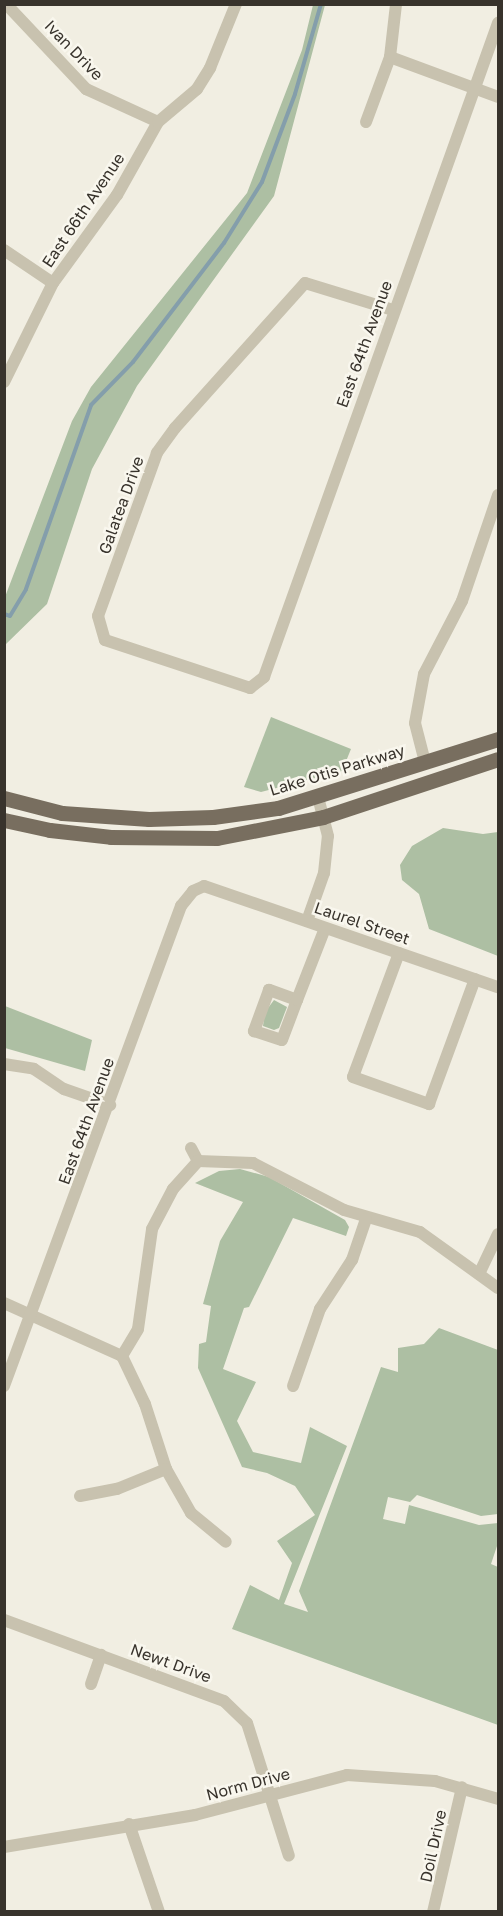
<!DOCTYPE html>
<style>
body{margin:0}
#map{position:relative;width:503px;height:1916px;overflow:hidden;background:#f1eee2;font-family:"Golos Text",sans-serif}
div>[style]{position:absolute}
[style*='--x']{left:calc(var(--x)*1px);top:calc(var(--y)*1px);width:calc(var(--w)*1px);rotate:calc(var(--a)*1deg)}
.green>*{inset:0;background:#adbfa3}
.stream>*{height:4px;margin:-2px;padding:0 2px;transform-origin:2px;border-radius:2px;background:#849eab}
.minor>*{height:12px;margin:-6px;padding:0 6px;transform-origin:6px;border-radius:6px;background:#c8c2af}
.major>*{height:15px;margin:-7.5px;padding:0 7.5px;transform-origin:7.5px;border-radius:7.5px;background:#786e5f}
span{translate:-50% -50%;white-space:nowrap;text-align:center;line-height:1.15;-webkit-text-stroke:5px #f9f7ee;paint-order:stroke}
.street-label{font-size:16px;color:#38332c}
.frame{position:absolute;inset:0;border:6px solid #38332c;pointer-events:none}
</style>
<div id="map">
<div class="green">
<i style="clip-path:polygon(313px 5px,325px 5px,274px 196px,137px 386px,92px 469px,47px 604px,5px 645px,5px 597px,72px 421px,91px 387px,247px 193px,302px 50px)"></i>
<i style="clip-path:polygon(271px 717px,351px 749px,342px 771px,261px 792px,244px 787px)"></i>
<i style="clip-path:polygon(443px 828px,483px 834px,498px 832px,498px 956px,429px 929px,419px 894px,402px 880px,400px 865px,412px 846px)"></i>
<i style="clip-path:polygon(274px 1000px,287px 1007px,279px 1028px,274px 1030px,263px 1026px,265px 1012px)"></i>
<i style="clip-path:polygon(5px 1006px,92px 1040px,85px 1071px,5px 1048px)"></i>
<i style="clip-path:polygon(240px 1169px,269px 1177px,345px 1220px,349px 1227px,346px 1236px,293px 1218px,249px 1307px,244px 1308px,223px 1369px,256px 1382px,237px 1421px,253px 1452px,301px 1463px,310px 1427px,347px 1446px,284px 1604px,308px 1612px,299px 1591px,381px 1367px,398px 1372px,398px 1348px,424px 1344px,439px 1328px,498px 1350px,498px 1514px,481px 1516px,417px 1495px,410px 1502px,388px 1497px,383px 1519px,405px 1524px,409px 1505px,479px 1525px,498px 1523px,498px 1543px,491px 1564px,498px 1567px,498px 1725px,232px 1629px,250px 1585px,279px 1600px,292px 1563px,277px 1541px,315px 1515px,295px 1486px,267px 1473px,242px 1467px,198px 1368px,199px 1344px,206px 1342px,211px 1306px,203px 1304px,220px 1241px,243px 1202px,195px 1183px,219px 1171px)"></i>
</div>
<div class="stream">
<i style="--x:4;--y:614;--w:6;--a:18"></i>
<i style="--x:10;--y:616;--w:31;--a:-59"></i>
<i style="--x:26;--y:589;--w:195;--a:-70.5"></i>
<i style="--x:91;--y:405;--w:60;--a:-45.7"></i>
<i style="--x:133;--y:362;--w:150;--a:-52.6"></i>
<i style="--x:224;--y:243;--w:72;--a:-58.1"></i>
<i style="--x:262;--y:182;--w:94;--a:-69.4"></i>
<i style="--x:295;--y:94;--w:94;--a:-73.9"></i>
</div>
<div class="minor">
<i style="--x:6;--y:4;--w:117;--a:46.7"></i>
<i style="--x:86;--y:89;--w:79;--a:24.6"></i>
<i style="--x:390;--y:57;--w:115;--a:20.3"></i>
<i style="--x:366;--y:122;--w:69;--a:-69.7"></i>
<i style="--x:390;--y:57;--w:53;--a:-83.5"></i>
<i style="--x:4;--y:250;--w:59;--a:34"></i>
<i style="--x:393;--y:310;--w:92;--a:-162.9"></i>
<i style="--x:305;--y:283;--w:195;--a:131.9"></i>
<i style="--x:175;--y:428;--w:31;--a:126"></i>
<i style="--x:157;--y:453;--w:173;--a:109.9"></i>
<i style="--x:98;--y:616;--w:25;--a:74"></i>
<i style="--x:105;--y:640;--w:153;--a:18.3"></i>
<i style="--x:250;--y:688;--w:18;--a:-38"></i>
<i style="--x:264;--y:677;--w:695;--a:-70.31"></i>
<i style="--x:4;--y:382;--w:110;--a:-63.7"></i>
<i style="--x:53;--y:283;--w:109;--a:-54"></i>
<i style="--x:117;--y:195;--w:84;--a:-60.7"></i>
<i style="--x:158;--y:122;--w:51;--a:-40.2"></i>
<i style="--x:197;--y:89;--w:25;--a:-58"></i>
<i style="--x:210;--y:68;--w:69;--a:-67.9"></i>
<i style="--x:425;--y:762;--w:40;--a:-104.4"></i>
<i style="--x:415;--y:723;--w:50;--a:-79.6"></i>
<i style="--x:424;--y:674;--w:82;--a:-62.5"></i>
<i style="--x:462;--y:601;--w:112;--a:-71.2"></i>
<i style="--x:307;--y:921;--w:51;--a:-70.5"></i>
<i style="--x:324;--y:873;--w:37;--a:-84"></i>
<i style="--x:328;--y:836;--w:40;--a:-104.4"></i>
<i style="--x:399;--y:953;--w:132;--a:110.4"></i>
<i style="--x:353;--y:1077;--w:81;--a:19.6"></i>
<i style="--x:429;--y:1104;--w:133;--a:-69.8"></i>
<i style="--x:297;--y:1000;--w:30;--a:-160"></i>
<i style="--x:269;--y:990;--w:44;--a:110.1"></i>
<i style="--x:254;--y:1031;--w:29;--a:18"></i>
<i style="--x:282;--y:1040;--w:43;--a:-69.4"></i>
<i style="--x:297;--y:1000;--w:77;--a:-68.7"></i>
<i style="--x:4;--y:1064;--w:30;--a:9"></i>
<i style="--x:34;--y:1069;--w:36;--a:34"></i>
<i style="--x:64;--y:1089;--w:49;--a:19.2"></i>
<i style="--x:191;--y:1148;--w:15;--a:62"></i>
<i style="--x:479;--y:1274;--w:44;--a:-64.6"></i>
<i style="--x:4;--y:1303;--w:129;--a:24.2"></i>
<i style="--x:122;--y:1356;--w:53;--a:64.4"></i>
<i style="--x:145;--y:1404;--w:68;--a:72.1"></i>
<i style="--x:166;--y:1469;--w:51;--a:60.4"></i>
<i style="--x:191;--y:1513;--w:45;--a:39.6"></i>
<i style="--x:122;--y:1356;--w:31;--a:-59"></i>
<i style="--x:138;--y:1329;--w:101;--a:-82"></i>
<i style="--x:152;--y:1229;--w:45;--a:-62.3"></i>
<i style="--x:173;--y:1189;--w:38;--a:-48"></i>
<i style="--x:198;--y:1161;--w:55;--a:2.1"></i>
<i style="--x:253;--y:1163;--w:102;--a:27.3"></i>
<i style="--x:344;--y:1210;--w:79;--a:16.1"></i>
<i style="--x:420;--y:1232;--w:96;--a:35.7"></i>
<i style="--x:4;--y:1386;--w:512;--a:-69.76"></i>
<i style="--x:181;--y:906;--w:19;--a:-51"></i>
<i style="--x:193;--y:891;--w:12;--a:-24"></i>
<i style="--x:204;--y:886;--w:311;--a:19"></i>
<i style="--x:293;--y:1386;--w:82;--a:-70.7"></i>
<i style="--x:320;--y:1309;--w:59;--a:-56.9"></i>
<i style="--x:352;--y:1260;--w:43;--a:-71.1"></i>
<i style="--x:80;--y:1496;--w:38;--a:-11"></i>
<i style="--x:117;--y:1489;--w:53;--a:-22.2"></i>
<i style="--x:4;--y:1620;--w:234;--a:20.2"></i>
<i style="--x:224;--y:1701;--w:32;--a:44"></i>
<i style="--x:247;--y:1723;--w:139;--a:72.5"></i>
<i style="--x:91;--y:1684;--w:31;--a:-71"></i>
<i style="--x:129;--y:1824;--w:93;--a:71.2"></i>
<i style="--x:4;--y:1847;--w:194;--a:-9.5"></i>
<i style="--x:195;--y:1815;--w:157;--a:-14.7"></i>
<i style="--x:347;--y:1775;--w:88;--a:3.9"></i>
<i style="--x:435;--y:1781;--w:66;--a:15.9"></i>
<i style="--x:433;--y:1912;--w:128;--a:-76.9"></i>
</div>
<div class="major">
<i style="--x:4;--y:798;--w:60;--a:14.5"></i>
<i style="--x:62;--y:813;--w:87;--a:3.9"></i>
<i style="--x:149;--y:819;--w:64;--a:-1.8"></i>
<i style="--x:213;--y:817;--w:66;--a:-7.9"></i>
<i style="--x:278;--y:808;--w:231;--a:-17.4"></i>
<i style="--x:4;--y:820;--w:47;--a:12.3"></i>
<i style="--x:50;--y:830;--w:61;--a:6.5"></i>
<i style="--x:111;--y:837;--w:106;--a:0.5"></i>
<i style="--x:217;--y:838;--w:108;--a:-11.2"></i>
<i style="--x:323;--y:817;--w:184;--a:-18.3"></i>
</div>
<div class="street-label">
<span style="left:74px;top:50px;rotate:46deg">Ivan Drive</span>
<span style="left:83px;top:210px;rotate:-56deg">East 66th Avenue</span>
<span style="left:364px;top:344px;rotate:-70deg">East 64th Avenue</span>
<span style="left:121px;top:505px;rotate:-70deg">Galatea Drive</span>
<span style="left:337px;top:770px;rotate:-17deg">Lake Otis Parkway</span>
<span style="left:362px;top:923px;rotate:19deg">Laurel Street</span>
<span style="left:86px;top:1121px;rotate:-70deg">East 64th Avenue</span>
<span style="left:171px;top:1663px;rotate:20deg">Newt Drive</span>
<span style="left:248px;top:1784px;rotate:-15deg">Norm Drive</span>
<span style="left:433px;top:1846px;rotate:-78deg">Doil Drive</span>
</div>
<div class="frame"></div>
</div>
